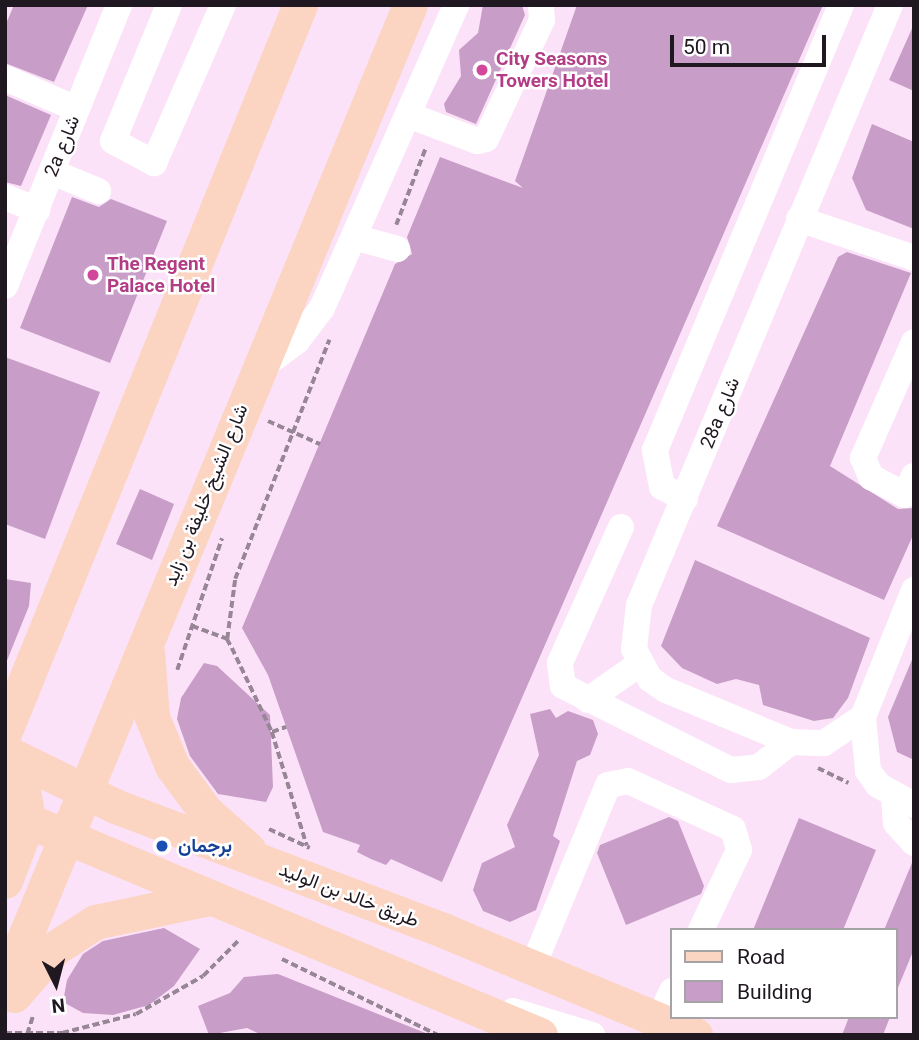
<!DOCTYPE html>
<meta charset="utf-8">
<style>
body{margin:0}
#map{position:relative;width:919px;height:1040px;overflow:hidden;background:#fbe2f8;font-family:Roboto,Vazirmatn,sans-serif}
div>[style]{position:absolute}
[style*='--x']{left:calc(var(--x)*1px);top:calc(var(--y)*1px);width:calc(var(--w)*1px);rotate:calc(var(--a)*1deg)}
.building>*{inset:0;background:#c89dc8}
.path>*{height:3.5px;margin-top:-1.75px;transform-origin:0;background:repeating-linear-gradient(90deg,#978695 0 7px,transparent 0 10.5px)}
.minor>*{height:26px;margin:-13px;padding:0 13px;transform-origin:13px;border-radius:13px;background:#fff}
.major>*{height:35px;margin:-17.5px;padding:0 17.5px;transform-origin:17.5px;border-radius:17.5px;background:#fbd4c2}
.dots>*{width:19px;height:19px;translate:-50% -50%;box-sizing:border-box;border:4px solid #fff;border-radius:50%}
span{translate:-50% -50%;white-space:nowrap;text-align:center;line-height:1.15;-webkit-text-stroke:5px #fff;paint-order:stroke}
.hotel-label{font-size:19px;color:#b23c85;font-weight:700}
.left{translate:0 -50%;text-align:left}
.street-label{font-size:19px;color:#201820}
.transit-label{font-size:19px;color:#164399;font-weight:700}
.frame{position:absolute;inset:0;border:7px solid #201820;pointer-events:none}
.legend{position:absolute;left:670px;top:928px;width:228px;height:91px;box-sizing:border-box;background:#fff;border:2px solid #a6a3a6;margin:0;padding:9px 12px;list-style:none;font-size:21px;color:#201820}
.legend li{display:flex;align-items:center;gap:14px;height:35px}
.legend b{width:35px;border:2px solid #a6a3a6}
.north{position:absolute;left:21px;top:949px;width:70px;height:70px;-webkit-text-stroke:5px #fff;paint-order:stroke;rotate:174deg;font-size:19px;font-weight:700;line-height:28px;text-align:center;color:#201820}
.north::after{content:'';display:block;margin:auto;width:24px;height:32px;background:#201820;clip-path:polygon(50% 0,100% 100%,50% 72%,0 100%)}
.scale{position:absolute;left:670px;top:35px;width:156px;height:32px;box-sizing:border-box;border:4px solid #201820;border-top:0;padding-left:9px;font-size:21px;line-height:24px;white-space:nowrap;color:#201820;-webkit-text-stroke:5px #fff;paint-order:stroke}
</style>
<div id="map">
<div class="building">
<i style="clip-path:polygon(14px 5px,88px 5px,54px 82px,5px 63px,5px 26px)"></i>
<i style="clip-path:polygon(483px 5px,522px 5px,525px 15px,476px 124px,446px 112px,444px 104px,461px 76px,459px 50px,478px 33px)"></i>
<i style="clip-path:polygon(577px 5px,823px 5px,442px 882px,391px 859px,386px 865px,371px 859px,357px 852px,360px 845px,323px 832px,268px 675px,242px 628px,395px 264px,412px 254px,407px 237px,440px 157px,523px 188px,515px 181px)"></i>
<i style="clip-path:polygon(914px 24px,914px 91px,889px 80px)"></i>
<i style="clip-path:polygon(5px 95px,51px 115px,21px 186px,5px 182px)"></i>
<i style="clip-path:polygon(872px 124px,914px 142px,914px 229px,866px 210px,852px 178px)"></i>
<i style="clip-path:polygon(72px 197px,99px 207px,111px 199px,167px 221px,110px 363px,20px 328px)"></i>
<i style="clip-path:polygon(847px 252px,911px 273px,830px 466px,898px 509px,914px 508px,914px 533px,884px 600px,717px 526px,838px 257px)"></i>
<i style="clip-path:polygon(5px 357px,100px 392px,45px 539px,5px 524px)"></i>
<i style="clip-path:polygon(140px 489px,174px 504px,152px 560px,116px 544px)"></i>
<i style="clip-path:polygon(695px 560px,870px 638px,848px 698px,833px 718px,814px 721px,763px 705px,759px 685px,736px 679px,717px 684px,682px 668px,661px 646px)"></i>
<i style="clip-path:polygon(5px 579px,31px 583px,29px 606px,6px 663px)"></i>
<i style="clip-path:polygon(914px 655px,914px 760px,897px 752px,888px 717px)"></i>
<i style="clip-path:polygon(204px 663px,217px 666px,270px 715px,273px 787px,266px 802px,218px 794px,190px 756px,177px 719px,181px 698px)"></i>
<i style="clip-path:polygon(550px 709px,556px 718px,568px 711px,593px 720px,598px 734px,590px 755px,577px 761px,553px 836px,560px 841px,536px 910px,510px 922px,483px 911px,473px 890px,482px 863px,515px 847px,507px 825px,539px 755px,530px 714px)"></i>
<i style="clip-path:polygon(669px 817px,678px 821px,704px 886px,701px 894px,626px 925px,597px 853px,600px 845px)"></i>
<i style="clip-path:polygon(799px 818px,876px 850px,843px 930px,753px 930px)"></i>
<i style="clip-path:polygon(914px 858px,914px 949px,897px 990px,896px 930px,884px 930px)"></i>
<i style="clip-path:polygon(164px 928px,200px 949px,174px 986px,149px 1005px,113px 1015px,83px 1013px,63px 1002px,67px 980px,83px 954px,103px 941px)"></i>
<i style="clip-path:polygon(278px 974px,428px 1034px,427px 1035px,262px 1035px,247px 1028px,209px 1035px,198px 1006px,230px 993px,244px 977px)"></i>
<i style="clip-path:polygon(849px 1017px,890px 1017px,883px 1035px,842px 1035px)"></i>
</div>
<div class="path">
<i style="--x:396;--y:225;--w:84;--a:-69"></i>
<i style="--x:268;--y:421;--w:57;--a:23.9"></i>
<i style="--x:192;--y:626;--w:37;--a:20"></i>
<i style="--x:227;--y:639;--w:10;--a:61"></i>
<i style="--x:232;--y:648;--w:93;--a:64.5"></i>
<i style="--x:272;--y:732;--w:119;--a:72.9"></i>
<i style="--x:227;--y:639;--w:61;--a:-82.4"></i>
<i style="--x:235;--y:579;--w:257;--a:-68.5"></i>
<i style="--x:177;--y:670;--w:139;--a:-71.2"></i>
<i style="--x:272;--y:732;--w:15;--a:-20"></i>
<i style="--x:818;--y:768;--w:34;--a:26"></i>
<i style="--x:269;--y:829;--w:45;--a:24.9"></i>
<i style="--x:282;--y:959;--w:174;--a:26"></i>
<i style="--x:5;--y:1033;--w:57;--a:0"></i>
<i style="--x:62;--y:1033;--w:76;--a:-14.4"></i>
<i style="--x:136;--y:1014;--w:77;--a:-29.6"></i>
<i style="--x:203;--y:976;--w:52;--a:-45"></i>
<i style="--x:27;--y:1034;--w:20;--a:-72"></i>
</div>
<div class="minor">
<i style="--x:169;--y:5;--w:147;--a:112.4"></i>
<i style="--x:113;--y:141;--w:47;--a:28.2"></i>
<i style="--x:154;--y:163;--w:172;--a:-66.4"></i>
<i style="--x:890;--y:5;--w:650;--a:112.7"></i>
<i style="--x:639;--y:605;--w:44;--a:96.5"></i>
<i style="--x:634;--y:649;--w:34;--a:62"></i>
<i style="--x:650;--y:679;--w:19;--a:35"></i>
<i style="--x:666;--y:690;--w:135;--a:22.6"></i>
<i style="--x:791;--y:742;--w:33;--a:2"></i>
<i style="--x:824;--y:743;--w:47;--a:-33.7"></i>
<i style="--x:863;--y:717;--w:137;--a:-68.1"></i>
<i style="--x:5;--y:78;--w:78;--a:23.3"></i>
<i style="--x:408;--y:115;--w:74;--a:20.6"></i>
<i style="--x:477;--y:141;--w:9;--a:-13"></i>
<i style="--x:486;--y:139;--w:132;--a:-64.8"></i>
<i style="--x:542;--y:20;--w:15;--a:-94"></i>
<i style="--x:52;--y:172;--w:50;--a:22.4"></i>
<i style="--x:5;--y:197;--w:35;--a:22"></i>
<i style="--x:799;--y:219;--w:121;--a:18.7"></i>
<i style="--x:354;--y:237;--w:45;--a:15.6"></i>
<i style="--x:5;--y:286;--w:303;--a:-67.9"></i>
<i style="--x:914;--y:342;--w:127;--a:113.7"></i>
<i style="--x:863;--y:458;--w:21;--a:67"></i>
<i style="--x:871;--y:477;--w:38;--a:28"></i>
<i style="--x:905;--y:495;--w:21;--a:-65"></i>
<i style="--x:258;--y:370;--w:49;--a:-36.6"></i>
<i style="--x:297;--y:341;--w:41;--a:-52.9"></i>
<i style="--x:322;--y:308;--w:331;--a:-66.1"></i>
<i style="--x:685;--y:499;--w:26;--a:-152"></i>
<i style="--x:662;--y:487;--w:38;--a:-101"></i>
<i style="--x:655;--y:450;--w:482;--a:-67.3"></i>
<i style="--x:621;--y:527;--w:149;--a:114.2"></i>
<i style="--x:560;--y:663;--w:23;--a:83"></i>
<i style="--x:563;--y:686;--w:188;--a:26.6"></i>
<i style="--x:731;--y:770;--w:28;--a:-6"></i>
<i style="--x:759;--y:767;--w:41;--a:-38"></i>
<i style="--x:588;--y:700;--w:62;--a:-35.2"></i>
<i style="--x:863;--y:717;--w:54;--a:84.7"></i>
<i style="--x:868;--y:771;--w:17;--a:54"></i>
<i style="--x:878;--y:785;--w:41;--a:29.1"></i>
<i style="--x:894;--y:796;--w:27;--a:86"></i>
<i style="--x:896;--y:823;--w:27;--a:48"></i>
<i style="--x:533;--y:966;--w:196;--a:-67.5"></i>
<i style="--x:608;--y:785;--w:20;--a:-11"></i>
<i style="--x:628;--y:781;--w:115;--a:24.6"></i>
<i style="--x:733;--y:829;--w:22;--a:74"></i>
<i style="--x:739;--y:850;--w:89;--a:115.4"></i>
<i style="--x:513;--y:1011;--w:83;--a:16.9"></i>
<i style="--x:659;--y:1020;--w:32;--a:-66"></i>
</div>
<div class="major">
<i style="--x:147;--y:652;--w:65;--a:85.6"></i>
<i style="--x:152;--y:717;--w:53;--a:67.8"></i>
<i style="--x:172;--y:766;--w:57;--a:53.5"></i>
<i style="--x:206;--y:812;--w:56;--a:41.4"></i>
<i style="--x:5;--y:731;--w:784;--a:-67.89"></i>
<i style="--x:5;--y:752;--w:123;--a:26.1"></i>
<i style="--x:115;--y:806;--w:353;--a:20.7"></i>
<i style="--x:445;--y:931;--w:271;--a:22.6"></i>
<i style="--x:5;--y:756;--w:32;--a:58"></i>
<i style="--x:22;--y:783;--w:37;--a:81"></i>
<i style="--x:28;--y:820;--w:65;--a:110.7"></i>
<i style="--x:5;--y:811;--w:580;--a:22.72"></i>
<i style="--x:5;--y:985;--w:1060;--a:-67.55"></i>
<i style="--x:14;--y:995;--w:62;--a:-48.9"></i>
<i style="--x:55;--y:948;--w:48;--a:-33"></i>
<i style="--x:95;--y:922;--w:116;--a:-11.9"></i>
</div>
<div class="dots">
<i style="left:482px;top:70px;background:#d1479c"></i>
<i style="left:93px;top:275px;background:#d1479c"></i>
<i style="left:162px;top:846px;background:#1a4fb4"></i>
</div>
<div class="hotel-label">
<span class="left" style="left:496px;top:70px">City Seasons<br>Towers Hotel</span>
<span class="left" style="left:107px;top:275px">The Regent<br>Palace Hotel</span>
</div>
<div class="street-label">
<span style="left:62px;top:146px;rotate:-68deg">2a شارع</span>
<span style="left:720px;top:413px;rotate:-68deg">28a شارع</span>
<span style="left:206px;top:495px;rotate:-68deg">شارع الشيخ خليفة بن زايد</span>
<span style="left:349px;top:895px;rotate:21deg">طريق خالد بن الوليد</span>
</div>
<div class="transit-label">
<span class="left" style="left:178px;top:846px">برجمان</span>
</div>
<div class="frame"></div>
<ul class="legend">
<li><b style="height:9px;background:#fbd4c2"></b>Road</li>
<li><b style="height:19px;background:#c89dc8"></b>Building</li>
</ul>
<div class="north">N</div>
<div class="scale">50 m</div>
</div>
